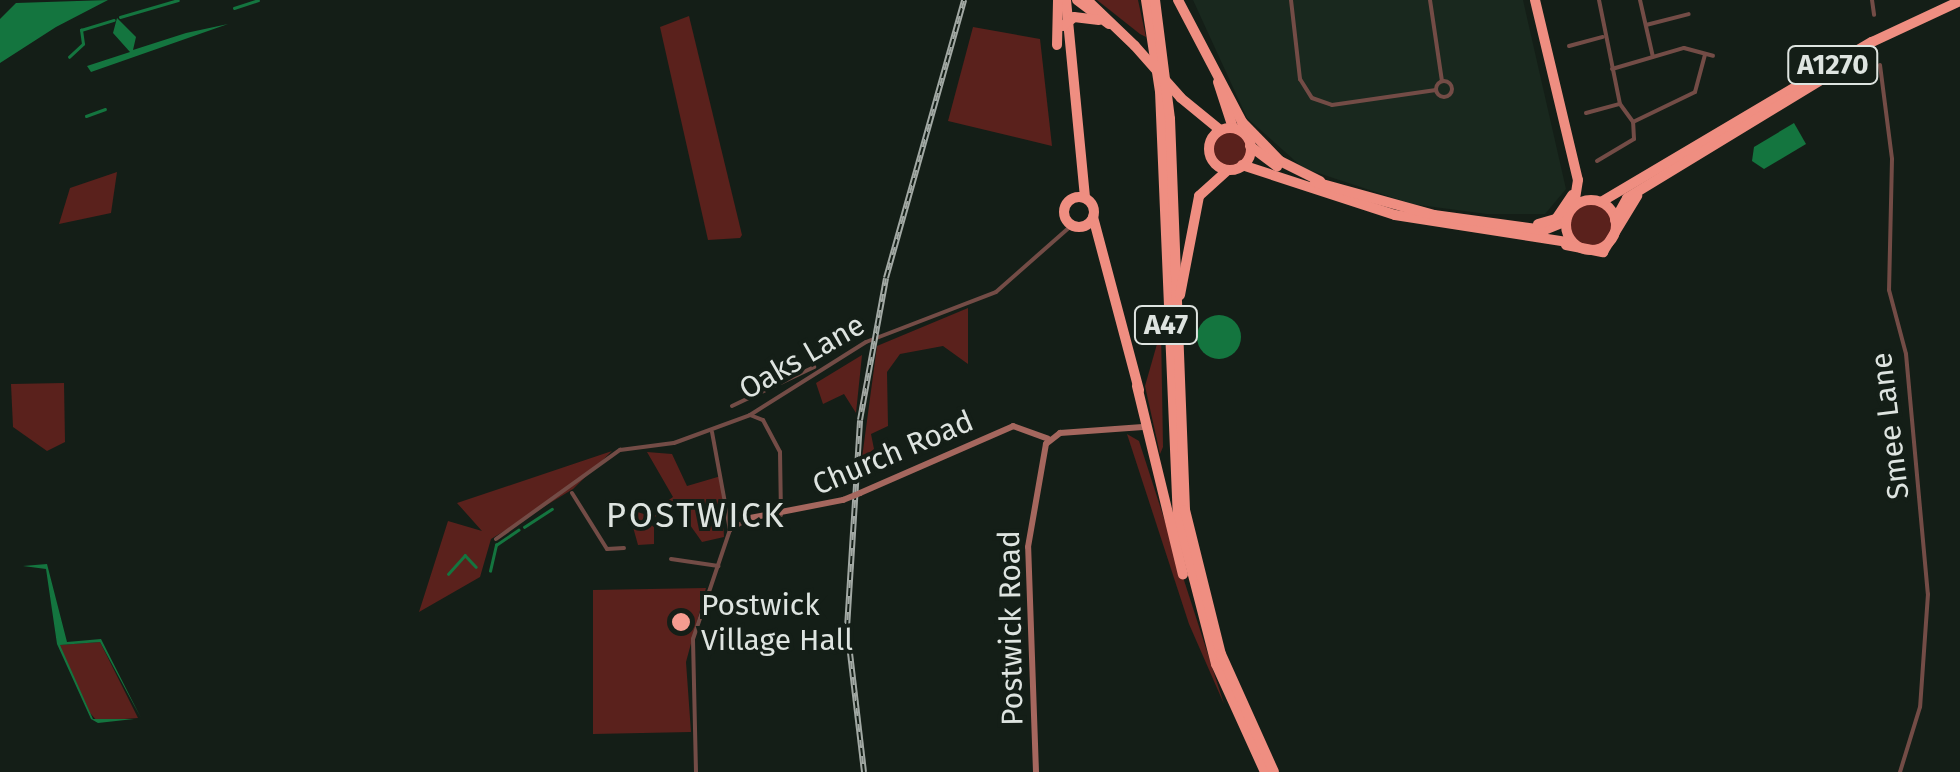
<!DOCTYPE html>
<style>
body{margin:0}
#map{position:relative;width:1960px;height:772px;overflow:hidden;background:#141e17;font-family:"Fira Sans",sans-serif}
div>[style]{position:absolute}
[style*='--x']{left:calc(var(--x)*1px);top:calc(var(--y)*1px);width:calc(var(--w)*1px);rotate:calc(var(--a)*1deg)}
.built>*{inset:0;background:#19281e}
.green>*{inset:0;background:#5a211c}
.round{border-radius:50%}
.water>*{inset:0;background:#14753f}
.stream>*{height:2.5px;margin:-1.25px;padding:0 1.25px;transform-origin:1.25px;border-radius:1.25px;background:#14753f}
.street>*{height:4px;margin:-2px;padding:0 2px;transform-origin:2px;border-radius:2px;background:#734c46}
.street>.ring{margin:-2px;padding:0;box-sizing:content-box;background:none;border:4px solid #734c46;border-radius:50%}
.secondary>*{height:6px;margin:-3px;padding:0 3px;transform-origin:3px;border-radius:3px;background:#a5675e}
.highway>*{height:10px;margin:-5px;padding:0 5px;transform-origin:5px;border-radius:5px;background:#ef8e81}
.highway>.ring{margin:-5px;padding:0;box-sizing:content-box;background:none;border:10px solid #ef8e81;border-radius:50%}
.rail>*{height:6px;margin-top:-3px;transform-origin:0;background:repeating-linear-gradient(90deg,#141e17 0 8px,#a2a9a4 0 16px);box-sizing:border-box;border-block:2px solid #a2a9a4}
.secondary-bridge>*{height:6px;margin:-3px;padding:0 3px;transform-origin:3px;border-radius:3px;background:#a5675e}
.highway-bridge>*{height:10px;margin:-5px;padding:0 5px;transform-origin:5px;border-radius:5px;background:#ef8e81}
.dots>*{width:28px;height:28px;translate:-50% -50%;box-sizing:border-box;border:5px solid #141e17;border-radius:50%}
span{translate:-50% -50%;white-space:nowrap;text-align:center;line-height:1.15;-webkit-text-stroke:8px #141e17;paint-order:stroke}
.shield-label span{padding:2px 8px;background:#141e17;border:2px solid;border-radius:8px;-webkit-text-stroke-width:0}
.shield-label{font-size:28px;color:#dee4e0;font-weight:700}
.street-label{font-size:30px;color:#dee4e0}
.poi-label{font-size:30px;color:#dee4e0}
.left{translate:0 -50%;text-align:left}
.quarter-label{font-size:35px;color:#dee4e0;letter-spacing:2.5px}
</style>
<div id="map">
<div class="built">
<i style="clip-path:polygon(1193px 0,1523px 0,1566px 189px,1545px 214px,1487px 214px,1412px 204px,1303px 168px,1247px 118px)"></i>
</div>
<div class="green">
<i style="clip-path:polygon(1097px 0,1138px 0,1146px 37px,1140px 34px)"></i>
<i style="clip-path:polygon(689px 16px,742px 235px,740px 238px,708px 240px,660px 27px)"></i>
<i style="clip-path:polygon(973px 27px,1040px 39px,1052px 146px,948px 121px)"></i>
<i class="round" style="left:1213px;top:132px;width:34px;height:34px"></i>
<i style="clip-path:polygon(117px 172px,111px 213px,59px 224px,70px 188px)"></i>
<i class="round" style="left:1569px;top:203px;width:44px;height:44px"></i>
<i style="clip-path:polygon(968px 308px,968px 364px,943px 346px,900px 354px,887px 372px,888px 426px,871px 434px,874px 449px,862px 458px,877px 346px)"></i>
<i style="clip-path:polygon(1161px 330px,1163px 447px,1160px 454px,1145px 386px)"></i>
<i style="clip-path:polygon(862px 355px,856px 413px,844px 394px,823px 404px,816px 383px)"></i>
<i style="clip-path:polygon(64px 383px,65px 442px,47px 451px,13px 427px,11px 384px)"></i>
<i style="clip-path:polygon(1127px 434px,1139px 441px,1224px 704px,1189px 624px)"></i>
<i style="clip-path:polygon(612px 451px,573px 489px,491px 539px,480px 577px,419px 612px,448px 521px,482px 531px,457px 503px)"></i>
<i style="clip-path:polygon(647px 452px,672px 454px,687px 486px,721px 476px,724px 537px,702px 542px,678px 508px,654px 517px,654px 544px,638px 545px,628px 509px,647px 515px,673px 497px)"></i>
<i style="clip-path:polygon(706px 588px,686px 662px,691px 732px,593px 734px,593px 590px)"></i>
<i style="clip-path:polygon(100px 642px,138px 718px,97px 721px,90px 713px,59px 645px)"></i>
</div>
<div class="water">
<i style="clip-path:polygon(108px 0,56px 27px,0 63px,0 19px,16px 3px)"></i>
<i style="clip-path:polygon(117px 18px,136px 37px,133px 50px,186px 33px,228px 24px,91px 72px,87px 66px,130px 52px,113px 33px)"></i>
<i style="clip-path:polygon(1794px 123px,1806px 144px,1764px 169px,1752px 161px,1754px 147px)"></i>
<i class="round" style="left:1197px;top:315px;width:44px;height:44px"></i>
<i style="clip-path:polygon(47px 564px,67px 642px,101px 639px,141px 718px,100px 642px,60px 645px,93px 719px,134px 719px,98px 723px,91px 719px,57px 644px,46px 569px,23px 566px)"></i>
</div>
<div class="stream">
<i style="--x:234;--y:8;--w:25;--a:-18"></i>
<i style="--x:120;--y:17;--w:60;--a:-16.3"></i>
<i style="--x:69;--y:57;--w:19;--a:-43"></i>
<i style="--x:83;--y:44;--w:14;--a:-98"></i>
<i style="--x:81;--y:30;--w:34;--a:-17"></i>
<i style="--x:86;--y:116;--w:20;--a:-20"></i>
<i style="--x:524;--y:527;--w:33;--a:-33"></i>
<i style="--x:490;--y:571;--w:27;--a:-77"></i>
<i style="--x:496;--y:545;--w:27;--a:-34"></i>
<i style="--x:448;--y:574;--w:25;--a:-48"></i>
<i style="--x:465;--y:555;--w:16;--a:47"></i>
</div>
<div class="street">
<i style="--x:1291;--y:0;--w:80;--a:83.5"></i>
<i style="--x:1300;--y:79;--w:22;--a:58"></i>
<i style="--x:1312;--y:98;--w:21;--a:19"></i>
<i style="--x:1332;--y:105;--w:105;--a:-8.2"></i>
<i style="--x:1430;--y:0;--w:82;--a:81.6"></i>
<i style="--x:1599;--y:0;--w:106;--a:78.6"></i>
<i style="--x:1620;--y:104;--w:22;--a:54"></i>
<i style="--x:1640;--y:0;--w:58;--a:77.2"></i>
<i style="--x:1872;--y:0;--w:15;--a:82"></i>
<i style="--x:1646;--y:25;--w:44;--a:-14.3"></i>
<i style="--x:1569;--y:46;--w:35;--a:-15"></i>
<i style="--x:1880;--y:65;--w:95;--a:82.7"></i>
<i style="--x:1892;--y:159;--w:131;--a:91.3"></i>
<i style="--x:1889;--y:290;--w:66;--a:75.1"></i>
<i style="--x:1906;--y:354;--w:241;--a:84.8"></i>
<i style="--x:1928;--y:594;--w:113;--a:94"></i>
<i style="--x:1920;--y:707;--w:68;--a:107.1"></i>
<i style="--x:1612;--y:69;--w:75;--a:-16.3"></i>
<i style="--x:1684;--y:48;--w:30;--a:15"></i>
<i class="ring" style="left:1436px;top:81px;width:12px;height:12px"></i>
<i style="--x:1586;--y:113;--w:35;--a:-15"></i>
<i style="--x:1633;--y:122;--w:69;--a:-25.8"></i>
<i style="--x:1695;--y:92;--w:39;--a:-75"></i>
<i style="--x:1597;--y:161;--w:43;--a:-30.7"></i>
<i style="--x:1634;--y:139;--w:17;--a:-93"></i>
<i style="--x:732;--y:406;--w:91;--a:-25.4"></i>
<i style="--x:750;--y:415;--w:14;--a:21"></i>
<i style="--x:763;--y:420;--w:36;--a:62"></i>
<i style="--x:780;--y:452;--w:63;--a:89.1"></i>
<i style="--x:712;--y:432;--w:100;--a:79.6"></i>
<i style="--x:572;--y:493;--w:66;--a:58"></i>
<i style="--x:607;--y:549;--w:17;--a:-3"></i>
<i style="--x:728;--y:509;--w:20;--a:24"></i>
<i style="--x:496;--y:539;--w:153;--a:-35.7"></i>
<i style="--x:620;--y:450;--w:54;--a:-7.4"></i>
<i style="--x:674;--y:443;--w:81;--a:-20.2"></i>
<i style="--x:750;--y:415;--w:137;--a:-32.2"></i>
<i style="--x:866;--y:342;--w:139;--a:-21"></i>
<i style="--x:996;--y:292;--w:101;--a:-41.4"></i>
<i style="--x:671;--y:559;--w:48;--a:8.5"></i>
<i style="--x:696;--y:772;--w:133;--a:-91.3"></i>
<i style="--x:693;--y:639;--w:115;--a:-71.3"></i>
<i style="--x:730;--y:530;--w:23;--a:-31"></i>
</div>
<div class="secondary">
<i style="--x:860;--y:493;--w:167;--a:-23.6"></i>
<i style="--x:1013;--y:426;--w:37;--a:20"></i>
<i style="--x:750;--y:518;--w:95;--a:-11"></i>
<i style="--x:1036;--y:772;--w:225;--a:-92"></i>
<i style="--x:1028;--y:547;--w:105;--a:-80.1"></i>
<i style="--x:1046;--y:444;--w:18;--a:-38"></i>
<i style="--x:1060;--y:433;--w:83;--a:-4.1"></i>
</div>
<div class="highway">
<i style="--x:1066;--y:0;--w:199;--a:84.5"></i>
<i style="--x:1077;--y:0;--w:40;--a:37"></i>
<i style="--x:1087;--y:0;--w:66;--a:43.8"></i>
<i style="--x:1146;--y:0;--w:92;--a:81.3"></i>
<i style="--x:1160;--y:91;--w:426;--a:87.6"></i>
<i style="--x:1178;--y:517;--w:152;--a:75.5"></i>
<i style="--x:1216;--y:664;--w:119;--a:65.6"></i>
<i style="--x:1155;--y:0;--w:120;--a:82.8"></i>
<i style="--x:1170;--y:119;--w:391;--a:87.8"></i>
<i style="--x:1185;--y:510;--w:148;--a:76"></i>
<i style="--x:1221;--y:654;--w:129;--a:65.8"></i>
<i style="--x:1178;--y:0;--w:138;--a:62.3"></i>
<i style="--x:1242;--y:122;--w:54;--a:45.7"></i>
<i style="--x:1280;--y:161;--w:45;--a:26.6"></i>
<i style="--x:1535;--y:0;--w:185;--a:76.6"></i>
<i style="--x:1578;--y:180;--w:25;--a:99"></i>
<i style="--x:1063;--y:26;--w:14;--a:-39"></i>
<i style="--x:1074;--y:17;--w:25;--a:7"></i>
<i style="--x:1057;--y:45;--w:45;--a:-88.7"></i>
<i style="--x:1218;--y:82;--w:48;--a:71.9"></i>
<i style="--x:1181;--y:98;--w:50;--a:39.4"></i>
<i class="ring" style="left:1209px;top:128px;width:32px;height:32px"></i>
<i style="--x:1250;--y:146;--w:34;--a:37"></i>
<i style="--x:1242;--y:165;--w:161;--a:18.1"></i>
<i style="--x:1395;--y:215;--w:180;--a:8.9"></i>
<i style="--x:1315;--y:182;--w:123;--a:15.5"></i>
<i style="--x:1434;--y:215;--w:111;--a:7.8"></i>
<i style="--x:1544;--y:230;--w:24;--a:-22"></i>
<i class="ring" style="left:1064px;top:197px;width:20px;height:20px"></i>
<i class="ring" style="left:1566px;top:200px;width:40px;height:40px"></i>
<i style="--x:1601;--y:202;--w:315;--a:-30.6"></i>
<i style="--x:1872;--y:42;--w:97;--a:-25"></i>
<i style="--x:1093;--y:217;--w:179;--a:75.1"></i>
<i style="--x:1615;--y:220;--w:25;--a:-61"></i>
<i style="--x:1627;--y:198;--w:242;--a:-31.3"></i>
<i style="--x:1538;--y:224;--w:19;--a:-16"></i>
<i style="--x:1556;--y:219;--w:29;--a:-56"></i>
<i style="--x:1566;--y:245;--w:38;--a:11"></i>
<i style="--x:1603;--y:252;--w:66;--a:-58.7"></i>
<i style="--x:1180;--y:295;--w:101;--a:-79.1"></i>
<i style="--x:1199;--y:196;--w:39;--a:-42"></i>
<i style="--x:1137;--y:386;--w:194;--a:76.3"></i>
</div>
<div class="rail">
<i style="--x:864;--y:772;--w:145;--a:-96.7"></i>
<i style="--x:847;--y:628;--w:208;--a:-86.4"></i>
<i style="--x:860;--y:420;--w:144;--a:-79.6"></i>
<i style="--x:886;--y:278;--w:289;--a:-74.3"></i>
</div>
<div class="secondary-bridge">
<i style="--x:843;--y:500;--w:18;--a:-22"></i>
</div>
<div class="highway-bridge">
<i style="--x:1135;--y:46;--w:69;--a:48.5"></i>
</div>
<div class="dots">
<i style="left:681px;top:622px;background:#f59c90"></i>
</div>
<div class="shield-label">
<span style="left:1833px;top:65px">A1270</span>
<span style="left:1166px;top:325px">A47</span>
</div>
<div class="street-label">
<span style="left:802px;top:357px;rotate:-30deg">Oaks Lane</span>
<span style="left:1890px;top:426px;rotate:-97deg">Smee Lane</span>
<span style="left:893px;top:453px;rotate:-23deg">Church Road</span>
<span style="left:1011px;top:628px;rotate:-91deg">Postwick Road</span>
</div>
<div class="poi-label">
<span class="left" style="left:701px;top:622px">Postwick<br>Village Hall</span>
</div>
<div class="quarter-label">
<span style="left:696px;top:515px">POSTWICK</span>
</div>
</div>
